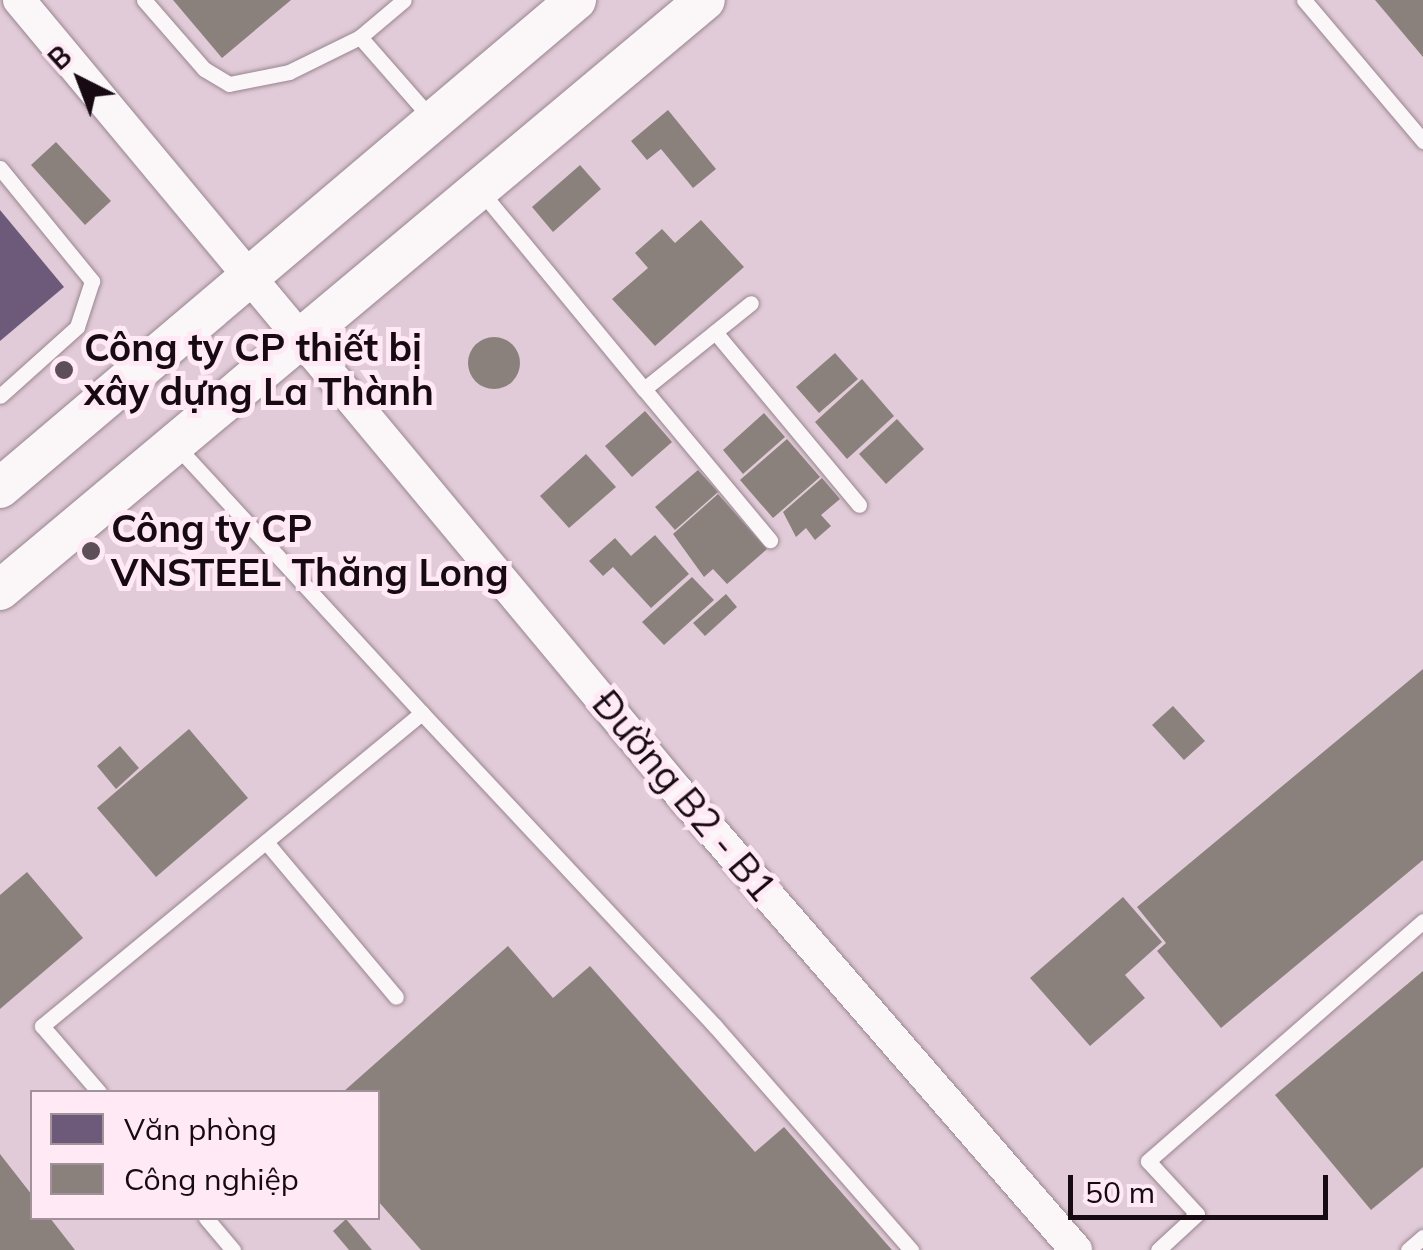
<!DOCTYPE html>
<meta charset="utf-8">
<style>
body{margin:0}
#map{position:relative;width:1423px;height:1250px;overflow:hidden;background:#e2cbd8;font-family:Mulish,sans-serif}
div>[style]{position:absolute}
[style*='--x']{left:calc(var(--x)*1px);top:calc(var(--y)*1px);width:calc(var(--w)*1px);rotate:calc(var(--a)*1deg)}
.offices>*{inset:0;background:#6d597a}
.industry>*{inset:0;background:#8a817c}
.round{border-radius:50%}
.roads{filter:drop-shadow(0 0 2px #97868f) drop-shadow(0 0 2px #97868f)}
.service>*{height:15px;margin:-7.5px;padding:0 7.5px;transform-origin:7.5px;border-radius:7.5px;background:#fbf7f9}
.minor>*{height:32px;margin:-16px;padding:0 16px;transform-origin:16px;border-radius:16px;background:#fbf7f9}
.tertiary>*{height:40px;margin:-20px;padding:0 20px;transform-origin:20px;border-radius:20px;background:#fbf7f9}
.dots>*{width:28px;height:28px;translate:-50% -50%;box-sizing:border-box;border:5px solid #ffe9f5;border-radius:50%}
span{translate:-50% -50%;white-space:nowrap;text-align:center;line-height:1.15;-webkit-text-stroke:10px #ffe9f5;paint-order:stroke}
.poi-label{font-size:38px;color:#170a12;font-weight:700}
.left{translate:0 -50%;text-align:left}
.street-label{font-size:38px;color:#170a12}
.legend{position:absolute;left:30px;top:1090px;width:350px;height:130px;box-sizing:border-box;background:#ffe9f5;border:2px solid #a2909a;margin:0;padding:12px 18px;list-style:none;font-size:30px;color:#170a12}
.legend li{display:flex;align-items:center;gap:20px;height:50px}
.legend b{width:50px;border:2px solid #a2909a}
.north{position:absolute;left:30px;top:30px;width:100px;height:100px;-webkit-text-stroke:8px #ffe9f5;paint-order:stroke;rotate:318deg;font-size:28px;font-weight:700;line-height:40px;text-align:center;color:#170a12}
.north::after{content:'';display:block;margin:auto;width:35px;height:45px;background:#170a12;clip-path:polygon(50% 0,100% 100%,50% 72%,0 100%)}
.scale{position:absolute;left:1068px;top:1175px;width:260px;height:45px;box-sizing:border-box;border:5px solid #170a12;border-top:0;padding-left:12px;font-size:30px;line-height:35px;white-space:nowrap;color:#170a12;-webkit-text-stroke:8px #ffe9f5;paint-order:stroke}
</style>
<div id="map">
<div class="offices">
<i style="clip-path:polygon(0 210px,64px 287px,0 341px)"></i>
</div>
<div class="industry">
<i style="clip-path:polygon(173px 0,291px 0,222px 58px)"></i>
<i style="clip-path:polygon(1375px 0,1423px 0,1423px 57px)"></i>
<i style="clip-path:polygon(668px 110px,716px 169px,693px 188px,661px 149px,647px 160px,631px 141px)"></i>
<i style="clip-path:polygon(56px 142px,111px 201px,85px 225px,31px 165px)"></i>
<i style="clip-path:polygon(580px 165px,601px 189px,553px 232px,532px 207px)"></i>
<i style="clip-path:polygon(701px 220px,744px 267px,655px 346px,612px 299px,648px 268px,635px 253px,662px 229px,675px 243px)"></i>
<i class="round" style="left:468px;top:337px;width:52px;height:52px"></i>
<i style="clip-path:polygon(835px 353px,858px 379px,819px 413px,796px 387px)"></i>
<i style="clip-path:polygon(862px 379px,894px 416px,847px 459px,815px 422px)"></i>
<i style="clip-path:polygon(645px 411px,672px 442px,632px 477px,605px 446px)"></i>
<i style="clip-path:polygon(764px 413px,785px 437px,743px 474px,723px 450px)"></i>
<i style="clip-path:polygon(897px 419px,924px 449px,886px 484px,859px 454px)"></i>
<i style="clip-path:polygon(787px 439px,820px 477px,773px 518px,740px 480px)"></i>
<i style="clip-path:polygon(586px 454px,616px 487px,569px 528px,540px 496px)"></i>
<i style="clip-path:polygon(698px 470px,718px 492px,675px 530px,655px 507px)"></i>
<i style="clip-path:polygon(822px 478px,840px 499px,821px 515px,831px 526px,815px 540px,806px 528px,796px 537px,783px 512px)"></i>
<i style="clip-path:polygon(718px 494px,767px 549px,727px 584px,713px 569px,704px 577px,673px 534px)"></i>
<i style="clip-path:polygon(655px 535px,689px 574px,651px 608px,613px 567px,603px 576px,589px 561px,615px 538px,631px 556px)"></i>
<i style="clip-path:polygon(692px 577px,714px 600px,664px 645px,642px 622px)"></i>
<i style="clip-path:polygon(726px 594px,737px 607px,705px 636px,693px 623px)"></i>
<i style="clip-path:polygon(1423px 669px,1423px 860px,1221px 1028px,1157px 951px,1166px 943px,1137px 907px)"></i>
<i style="clip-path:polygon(1173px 706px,1205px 741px,1184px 760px,1152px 725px)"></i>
<i style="clip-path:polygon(189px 729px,248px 798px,156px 877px,97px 808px)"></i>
<i style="clip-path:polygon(120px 746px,139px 768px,116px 789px,97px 766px)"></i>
<i style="clip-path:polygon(27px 872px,83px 938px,0 1009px,0 895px)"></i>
<i style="clip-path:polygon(1123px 897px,1162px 942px,1125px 975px,1145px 998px,1090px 1046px,1030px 978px)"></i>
<i style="clip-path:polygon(508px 946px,553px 998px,590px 966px,755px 1152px,784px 1127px,892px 1250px,421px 1250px,378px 1201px,378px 1092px,343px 1092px)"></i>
<i style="clip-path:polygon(1423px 971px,1423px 1167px,1371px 1210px,1275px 1095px)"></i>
<i style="clip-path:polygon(0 1154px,32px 1195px,32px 1218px,50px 1218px,75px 1250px,0 1250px)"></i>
<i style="clip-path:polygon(346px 1219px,372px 1250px,349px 1250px,333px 1231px)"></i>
</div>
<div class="roads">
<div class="service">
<i style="--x:144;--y:0;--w:91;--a:49"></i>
<i style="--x:204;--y:69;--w:29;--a:31"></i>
<i style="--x:229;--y:84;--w:61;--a:-11.3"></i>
<i style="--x:289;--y:72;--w:79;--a:-26.2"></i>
<i style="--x:360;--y:37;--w:57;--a:-40.1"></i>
<i style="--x:1304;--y:0;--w:185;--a:49.8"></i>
<i style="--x:360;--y:37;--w:108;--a:48.8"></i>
<i style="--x:0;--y:168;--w:146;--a:50.8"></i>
<i style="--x:92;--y:281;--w:48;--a:108.1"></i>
<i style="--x:77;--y:327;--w:103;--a:138.1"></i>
<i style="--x:479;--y:189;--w:259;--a:50.5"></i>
<i style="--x:644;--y:389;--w:137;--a:-38.8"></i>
<i style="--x:715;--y:332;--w:225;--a:50.2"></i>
<i style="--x:644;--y:389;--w:197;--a:50.2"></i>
<i style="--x:422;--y:713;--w:429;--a:46.9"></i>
<i style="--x:715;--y:1026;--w:298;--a:48.8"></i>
<i style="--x:266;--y:842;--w:202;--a:50"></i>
<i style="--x:99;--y:1092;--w:87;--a:-130.8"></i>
<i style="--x:42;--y:1026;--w:492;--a:-39.5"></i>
<i style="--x:422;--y:713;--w:365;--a:-132.6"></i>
<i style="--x:206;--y:1218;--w:42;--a:49.8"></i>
<i style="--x:1158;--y:1250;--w:53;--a:-42.7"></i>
<i style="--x:1197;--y:1214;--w:72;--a:-132.8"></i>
<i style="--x:1148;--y:1161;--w:365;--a:-41.1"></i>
<i style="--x:1408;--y:1250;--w:20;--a:-41"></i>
</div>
<div class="minor">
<i style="--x:19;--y:0;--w:1025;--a:50.22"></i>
<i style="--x:675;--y:788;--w:612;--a:49.04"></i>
</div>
<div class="tertiary">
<i style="--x:0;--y:488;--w:755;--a:-40.27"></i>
<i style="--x:0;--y:590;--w:919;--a:-39.93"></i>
</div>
</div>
<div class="dots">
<i style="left:64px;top:370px;background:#5e4e57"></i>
<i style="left:91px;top:551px;background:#5e4e57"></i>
</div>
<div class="poi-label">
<span class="left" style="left:84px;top:370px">Công ty CP thiết bị<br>xây dựng La Thành</span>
<span class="left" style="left:111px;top:551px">Công ty CP<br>VNSTEEL Thăng Long</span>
</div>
<div class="street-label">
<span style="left:684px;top:796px;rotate:50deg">Đường B2 - B1</span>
</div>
<ul class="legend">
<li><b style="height:28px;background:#6d597a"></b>Văn phòng</li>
<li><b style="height:28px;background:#8a817c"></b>Công nghiệp</li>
</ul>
<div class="north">B</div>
<div class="scale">50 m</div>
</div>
